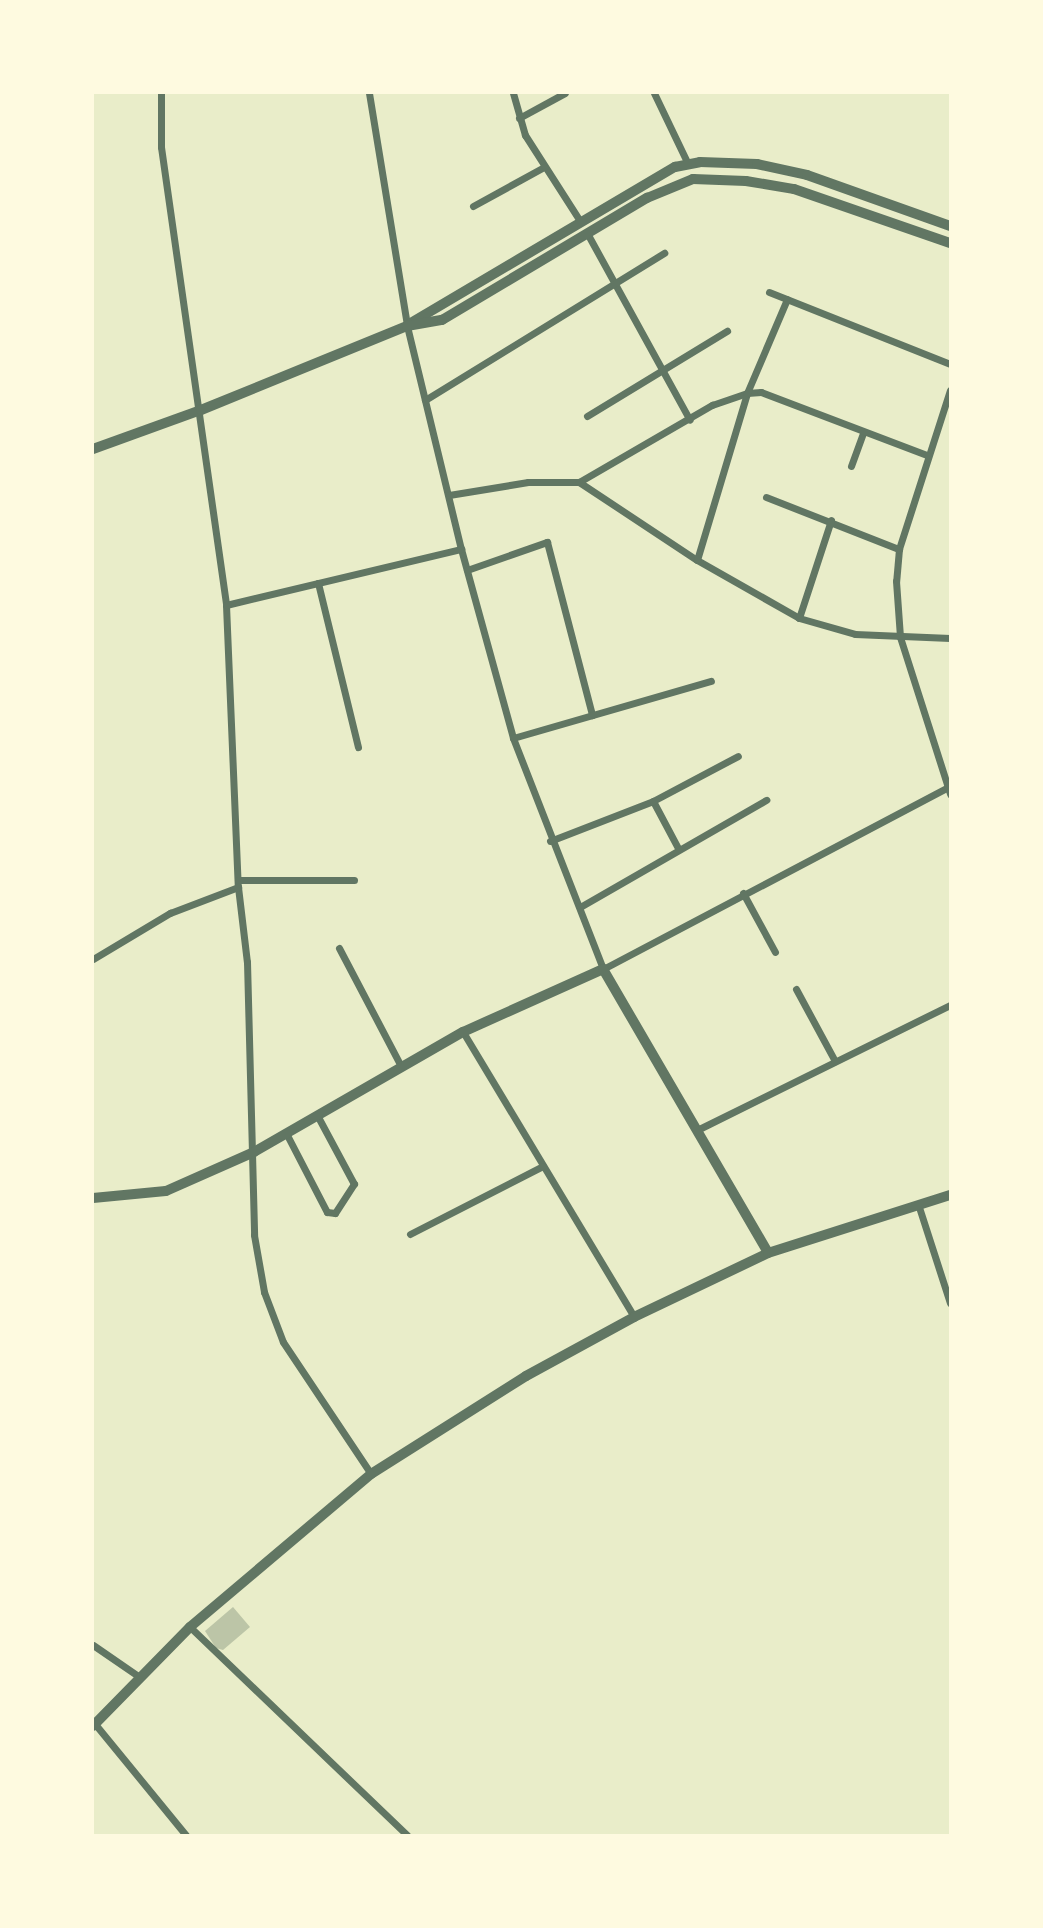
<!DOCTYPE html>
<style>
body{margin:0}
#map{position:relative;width:1043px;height:1928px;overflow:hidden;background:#e9edc9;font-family:Arial,sans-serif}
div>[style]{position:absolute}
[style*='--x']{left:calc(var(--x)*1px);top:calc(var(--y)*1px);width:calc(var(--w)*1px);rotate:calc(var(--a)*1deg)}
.building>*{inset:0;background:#bcc5a7}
.minor>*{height:7px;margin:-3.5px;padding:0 3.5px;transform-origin:3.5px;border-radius:3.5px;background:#617663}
.tertiary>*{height:10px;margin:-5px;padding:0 5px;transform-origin:5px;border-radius:5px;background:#617663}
span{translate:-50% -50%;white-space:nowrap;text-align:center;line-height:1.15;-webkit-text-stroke:5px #fefae0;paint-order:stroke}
.frame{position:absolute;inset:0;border:94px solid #fefae0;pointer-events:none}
</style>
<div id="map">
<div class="building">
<i style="clip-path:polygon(233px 1607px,250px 1627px,223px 1650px,216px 1648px,205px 1631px)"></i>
</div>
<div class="minor">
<i style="--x:161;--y:93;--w:54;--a:90"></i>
<i style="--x:161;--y:147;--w:463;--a:81.9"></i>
<i style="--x:226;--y:605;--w:282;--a:87.6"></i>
<i style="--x:238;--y:887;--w:76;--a:83.2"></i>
<i style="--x:247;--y:962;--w:273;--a:88.5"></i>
<i style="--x:254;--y:1235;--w:58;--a:80"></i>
<i style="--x:264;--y:1292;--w:53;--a:69.2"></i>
<i style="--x:283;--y:1342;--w:159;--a:56.3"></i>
<i style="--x:369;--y:93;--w:236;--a:80.7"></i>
<i style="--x:407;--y:326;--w:229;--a:76.4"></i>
<i style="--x:461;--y:549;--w:196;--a:74.6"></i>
<i style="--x:513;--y:738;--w:248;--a:68.7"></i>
<i style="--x:603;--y:969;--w:389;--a:-27.8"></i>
<i style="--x:513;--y:93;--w:44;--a:74.1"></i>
<i style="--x:525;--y:135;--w:102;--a:57.4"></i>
<i style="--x:654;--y:93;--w:79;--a:64.4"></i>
<i style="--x:519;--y:118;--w:52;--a:-28.5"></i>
<i style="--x:473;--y:206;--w:81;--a:-28.8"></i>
<i style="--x:587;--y:233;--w:213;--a:61.2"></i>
<i style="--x:769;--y:292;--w:195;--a:21.7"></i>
<i style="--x:950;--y:390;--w:167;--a:107.8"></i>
<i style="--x:899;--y:549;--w:32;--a:95"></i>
<i style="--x:896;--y:581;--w:56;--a:85.9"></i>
<i style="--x:900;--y:637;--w:165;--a:72.3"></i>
<i style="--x:425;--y:400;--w:281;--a:-31.6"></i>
<i style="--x:587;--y:416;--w:164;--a:-31.3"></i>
<i style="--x:851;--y:466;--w:35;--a:-70"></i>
<i style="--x:579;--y:482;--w:154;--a:-30.1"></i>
<i style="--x:712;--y:405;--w:37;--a:-19"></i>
<i style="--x:747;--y:393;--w:14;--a:-4"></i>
<i style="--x:761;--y:392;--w:178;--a:20.8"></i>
<i style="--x:449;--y:495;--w:80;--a:-9.3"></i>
<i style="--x:528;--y:482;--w:51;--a:0"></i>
<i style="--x:579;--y:482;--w:141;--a:33.5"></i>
<i style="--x:697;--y:560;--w:117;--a:29.6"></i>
<i style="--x:799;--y:618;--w:58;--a:15.9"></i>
<i style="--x:855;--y:634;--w:95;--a:2.4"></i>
<i style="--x:766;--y:497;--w:143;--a:21.4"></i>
<i style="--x:697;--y:560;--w:174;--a:-73.3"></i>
<i style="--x:747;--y:393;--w:102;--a:-66.9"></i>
<i style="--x:467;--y:570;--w:85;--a:-19.3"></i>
<i style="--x:547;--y:542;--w:179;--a:75.4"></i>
<i style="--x:318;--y:583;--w:169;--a:76.3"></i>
<i style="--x:226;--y:605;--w:242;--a:-13.4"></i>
<i style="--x:799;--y:618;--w:103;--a:-71.9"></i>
<i style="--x:513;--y:738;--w:206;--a:-16.1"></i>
<i style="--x:653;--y:801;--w:53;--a:62"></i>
<i style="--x:550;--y:841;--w:110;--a:-21.2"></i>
<i style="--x:653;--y:801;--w:96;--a:-27.9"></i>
<i style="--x:238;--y:880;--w:116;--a:0"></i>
<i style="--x:743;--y:893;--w:67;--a:61.5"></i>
<i style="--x:580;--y:907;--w:215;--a:-29.9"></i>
<i style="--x:339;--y:948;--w:133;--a:62.3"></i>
<i style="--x:93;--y:959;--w:90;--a:-30.9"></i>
<i style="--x:170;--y:913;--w:73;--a:-20.9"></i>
<i style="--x:796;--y:989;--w:82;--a:61.6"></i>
<i style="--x:463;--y:1032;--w:332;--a:59"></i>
<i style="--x:697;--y:1130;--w:282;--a:-26.3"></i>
<i style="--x:286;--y:1133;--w:89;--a:62.6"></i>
<i style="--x:327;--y:1212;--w:8;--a:7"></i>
<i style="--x:335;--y:1213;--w:35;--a:-57"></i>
<i style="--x:354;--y:1184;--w:78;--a:-118.2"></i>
<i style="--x:918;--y:1204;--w:104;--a:72.1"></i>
<i style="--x:410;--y:1234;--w:149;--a:-27.1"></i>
<i style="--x:190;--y:1627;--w:301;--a:43.8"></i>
<i style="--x:93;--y:1645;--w:55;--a:34.6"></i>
<i style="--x:95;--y:1724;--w:144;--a:50.7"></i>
</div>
<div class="tertiary">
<i style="--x:409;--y:324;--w:309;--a:-30.6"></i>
<i style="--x:675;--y:167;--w:25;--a:-11"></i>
<i style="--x:700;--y:162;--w:57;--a:2"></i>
<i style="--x:757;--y:164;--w:51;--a:12.4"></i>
<i style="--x:807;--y:175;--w:152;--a:19.6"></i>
<i style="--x:93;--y:449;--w:115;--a:-19.9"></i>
<i style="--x:201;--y:410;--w:222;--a:-22.2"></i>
<i style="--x:407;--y:326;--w:36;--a:-10"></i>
<i style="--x:442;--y:320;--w:239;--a:-30.8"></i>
<i style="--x:647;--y:198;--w:50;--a:-22.4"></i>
<i style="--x:693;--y:179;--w:53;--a:2.2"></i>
<i style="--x:746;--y:181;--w:49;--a:9.5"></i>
<i style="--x:794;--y:189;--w:165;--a:19.1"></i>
<i style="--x:93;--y:1198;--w:73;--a:-5.5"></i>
<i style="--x:166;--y:1191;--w:96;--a:-23.9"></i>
<i style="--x:254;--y:1152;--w:241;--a:-29.9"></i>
<i style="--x:463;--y:1032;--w:154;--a:-24.2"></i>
<i style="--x:603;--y:969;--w:328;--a:59.8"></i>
<i style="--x:93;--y:1726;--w:139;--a:-45.6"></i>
<i style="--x:190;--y:1627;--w:237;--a:-40.2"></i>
<i style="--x:371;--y:1474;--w:183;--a:-32.3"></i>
<i style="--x:526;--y:1376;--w:123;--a:-28.6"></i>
<i style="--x:634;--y:1317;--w:148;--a:-25.5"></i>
<i style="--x:768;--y:1253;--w:191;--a:-17.7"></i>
</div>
<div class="frame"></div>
</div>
